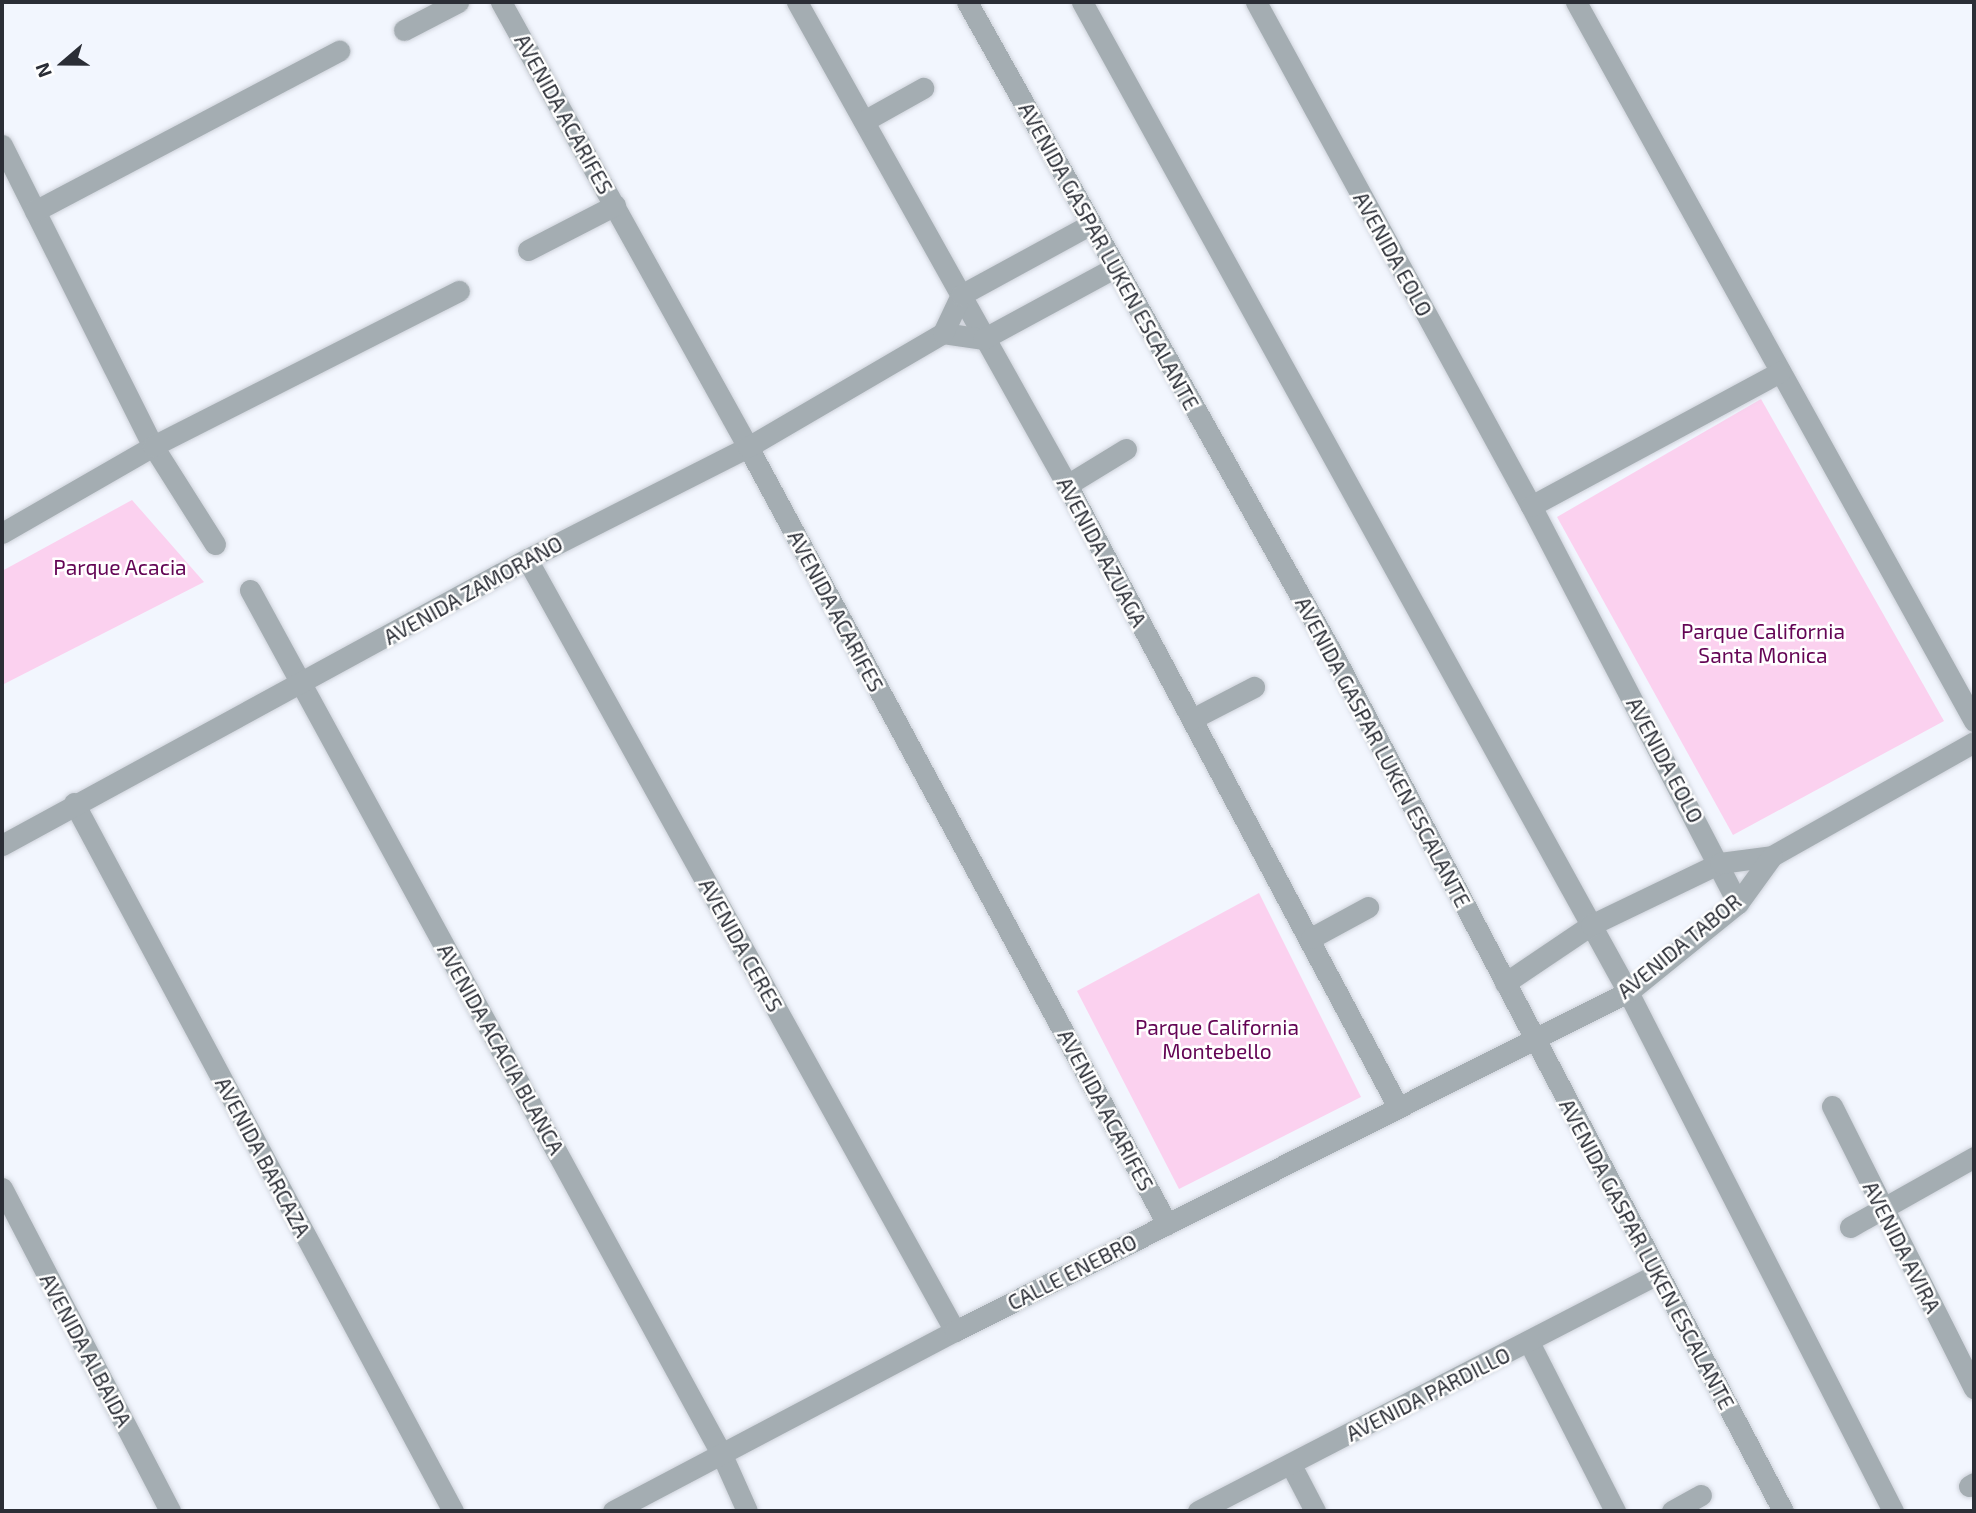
<!DOCTYPE html>
<style>
body{margin:0}
#map{position:relative;width:1976px;height:1513px;overflow:hidden;background:#f2f6fe;font-family:"Exo 2",sans-serif}
div>[style]{position:absolute}
[style*='--x']{left:calc(var(--x)*1px);top:calc(var(--y)*1px);width:calc(var(--w)*1px);rotate:calc(var(--a)*1deg)}
.green>*{inset:0;background:#fbd1ef}
.roads{filter:drop-shadow(0 0 2px #ced2da) drop-shadow(0 0 2px #ced2da)}
.minor>*{height:21px;margin:-10.5px;padding:0 10.5px;transform-origin:10.5px;border-radius:10.5px;background:#a4adb2}
span{translate:-50% -50%;white-space:nowrap;text-align:center;line-height:1.15;-webkit-text-stroke:5px #fff;paint-order:stroke}
.street-label{font-size:21px;color:#2b2e36}
.park-label{font-size:21px;color:#640555}
.frame{position:absolute;inset:0;border:4px solid #2b2e36;pointer-events:none}
.north{position:absolute;left:28px;top:28px;width:70px;height:70px;-webkit-text-stroke:5px #fff;paint-order:stroke;rotate:250deg;font-size:19px;font-weight:700;line-height:28px;text-align:center;color:#2b2e36}
.north::after{content:'';display:block;margin:auto;width:24px;height:32px;background:#2b2e36;clip-path:polygon(50% 0,100% 100%,50% 72%,0 100%)}
</style>
<div id="map">
<div class="green">
<i style="clip-path:polygon(1761px 399px,1944px 721px,1733px 835px,1557px 517px)"></i>
<i style="clip-path:polygon(132px 500px,204px 582px,2px 685px,2px 571px)"></i>
<i style="clip-path:polygon(1259px 893px,1361px 1097px,1179px 1189px,1077px 991px)"></i>
</div>
<div class="roads">
<div class="minor">
<i style="--x:501;--y:2;--w:509;--a:60.97"></i>
<i style="--x:748;--y:447;--w:883;--a:61.66"></i>
<i style="--x:797;--y:2;--w:553;--a:60.79"></i>
<i style="--x:1067;--y:485;--w:705;--a:61.98"></i>
<i style="--x:967;--y:2;--w:752;--a:60.71"></i>
<i style="--x:1335;--y:658;--w:963;--a:62.29"></i>
<i style="--x:1082;--y:2;--w:1131;--a:61.12"></i>
<i style="--x:1628;--y:992;--w:583;--a:62.95"></i>
<i style="--x:1256;--y:2;--w:574;--a:61.38"></i>
<i style="--x:1531;--y:506;--w:448;--a:62.5"></i>
<i style="--x:1576;--y:2;--w:822;--a:61.03"></i>
<i style="--x:404;--y:30;--w:61;--a:-27.4"></i>
<i style="--x:864;--y:121;--w:68;--a:-29.2"></i>
<i style="--x:2;--y:145;--w:337;--a:63.4"></i>
<i style="--x:153;--y:446;--w:116;--a:57.7"></i>
<i style="--x:35;--y:211;--w:344;--a:-27.8"></i>
<i style="--x:528;--y:250;--w:98;--a:-27.3"></i>
<i style="--x:943;--y:333;--w:40;--a:8.5"></i>
<i style="--x:983;--y:339;--w:149;--a:-28.5"></i>
<i style="--x:1067;--y:485;--w:69;--a:-31.4"></i>
<i style="--x:1531;--y:506;--w:283;--a:-28.3"></i>
<i style="--x:2;--y:533;--w:174;--a:-29.9"></i>
<i style="--x:153;--y:446;--w:343;--a:-26.9"></i>
<i style="--x:527;--y:559;--w:883;--a:61"></i>
<i style="--x:250;--y:590;--w:985;--a:61.38"></i>
<i style="--x:722;--y:1455;--w:61;--a:65.9"></i>
<i style="--x:1192;--y:719;--w:70;--a:-27.3"></i>
<i style="--x:74;--y:803;--w:803;--a:61.84"></i>
<i style="--x:2;--y:845;--w:598;--a:-28.58"></i>
<i style="--x:527;--y:559;--w:248;--a:-26.9"></i>
<i style="--x:748;--y:447;--w:226;--a:-30.3"></i>
<i style="--x:943;--y:333;--w:42;--a:-64.7"></i>
<i style="--x:961;--y:295;--w:148;--a:-28.6"></i>
<i style="--x:1311;--y:938;--w:65;--a:-28.5"></i>
<i style="--x:1505;--y:983;--w:104;--a:-34"></i>
<i style="--x:1591;--y:925;--w:143;--a:-25.7"></i>
<i style="--x:1720;--y:863;--w:52;--a:-7.7"></i>
<i style="--x:1772;--y:856;--w:232;--a:-29.4"></i>
<i style="--x:1832;--y:1106;--w:316;--a:63.3"></i>
<i style="--x:2;--y:1188;--w:364;--a:62.5"></i>
<i style="--x:1850;--y:1227;--w:142;--a:-29.4"></i>
<i style="--x:1529;--y:1342;--w:190;--a:63"></i>
<i style="--x:1291;--y:1465;--w:52;--a:62.4"></i>
<i style="--x:1969;--y:1486;--w:6;--a:-31"></i>
<i style="--x:613;--y:1511;--w:386;--a:-27.8"></i>
<i style="--x:955;--y:1331;--w:754;--a:-26.74"></i>
<i style="--x:1628;--y:992;--w:141;--a:-39"></i>
<i style="--x:1738;--y:903;--w:58;--a:-54.1"></i>
<i style="--x:1198;--y:1511;--w:517;--a:-27.31"></i>
<i style="--x:1672;--y:1511;--w:33;--a:-29"></i>
</div>
</div>
<div class="street-label">
<span style="left:564px;top:114px;rotate:61deg">AVENIDA ACARIFES</span>
<span style="left:1393px;top:254px;rotate:61deg">AVENIDA EOLO</span>
<span style="left:1109px;top:256px;rotate:61deg">AVENIDA GASPAR LUKEN ESCALANTE</span>
<span style="left:1102px;top:552px;rotate:62deg">AVENIDA AZUAGA</span>
<span style="left:473px;top:590px;rotate:-29deg">AVENIDA ZAMORANO</span>
<span style="left:836px;top:611px;rotate:62deg">AVENIDA ACARIFES</span>
<span style="left:1383px;top:752px;rotate:62deg">AVENIDA GASPAR LUKEN ESCALANTE</span>
<span style="left:1665px;top:760px;rotate:62deg">AVENIDA EOLO</span>
<span style="left:741px;top:945px;rotate:61deg">AVENIDA CERES</span>
<span style="left:1679px;top:946px;rotate:-39deg">AVENIDA TABOR</span>
<span style="left:501px;top:1049px;rotate:61deg">AVENIDA ACACIA BLANCA</span>
<span style="left:1106px;top:1110px;rotate:62deg">AVENIDA ACARIFES</span>
<span style="left:263px;top:1157px;rotate:62deg">AVENIDA BARCAZA</span>
<span style="left:1902px;top:1247px;rotate:63deg">AVENIDA AVIRA</span>
<span style="left:1647px;top:1254px;rotate:62deg">AVENIDA GASPAR LUKEN ESCALANTE</span>
<span style="left:1072px;top:1272px;rotate:-27deg">CALLE ENEBRO</span>
<span style="left:86px;top:1350px;rotate:62deg">AVENIDA ALBAIDA</span>
<span style="left:1428px;top:1394px;rotate:-27deg">AVENIDA PARDILLO</span>
</div>
<div class="park-label">
<span style="left:120px;top:567px">Parque Acacia</span>
<span style="left:1763px;top:643px">Parque California<br>Santa Monica</span>
<span style="left:1217px;top:1039px">Parque California<br>Montebello</span>
</div>
<div class="frame"></div>
<div class="north">N</div>
</div>
